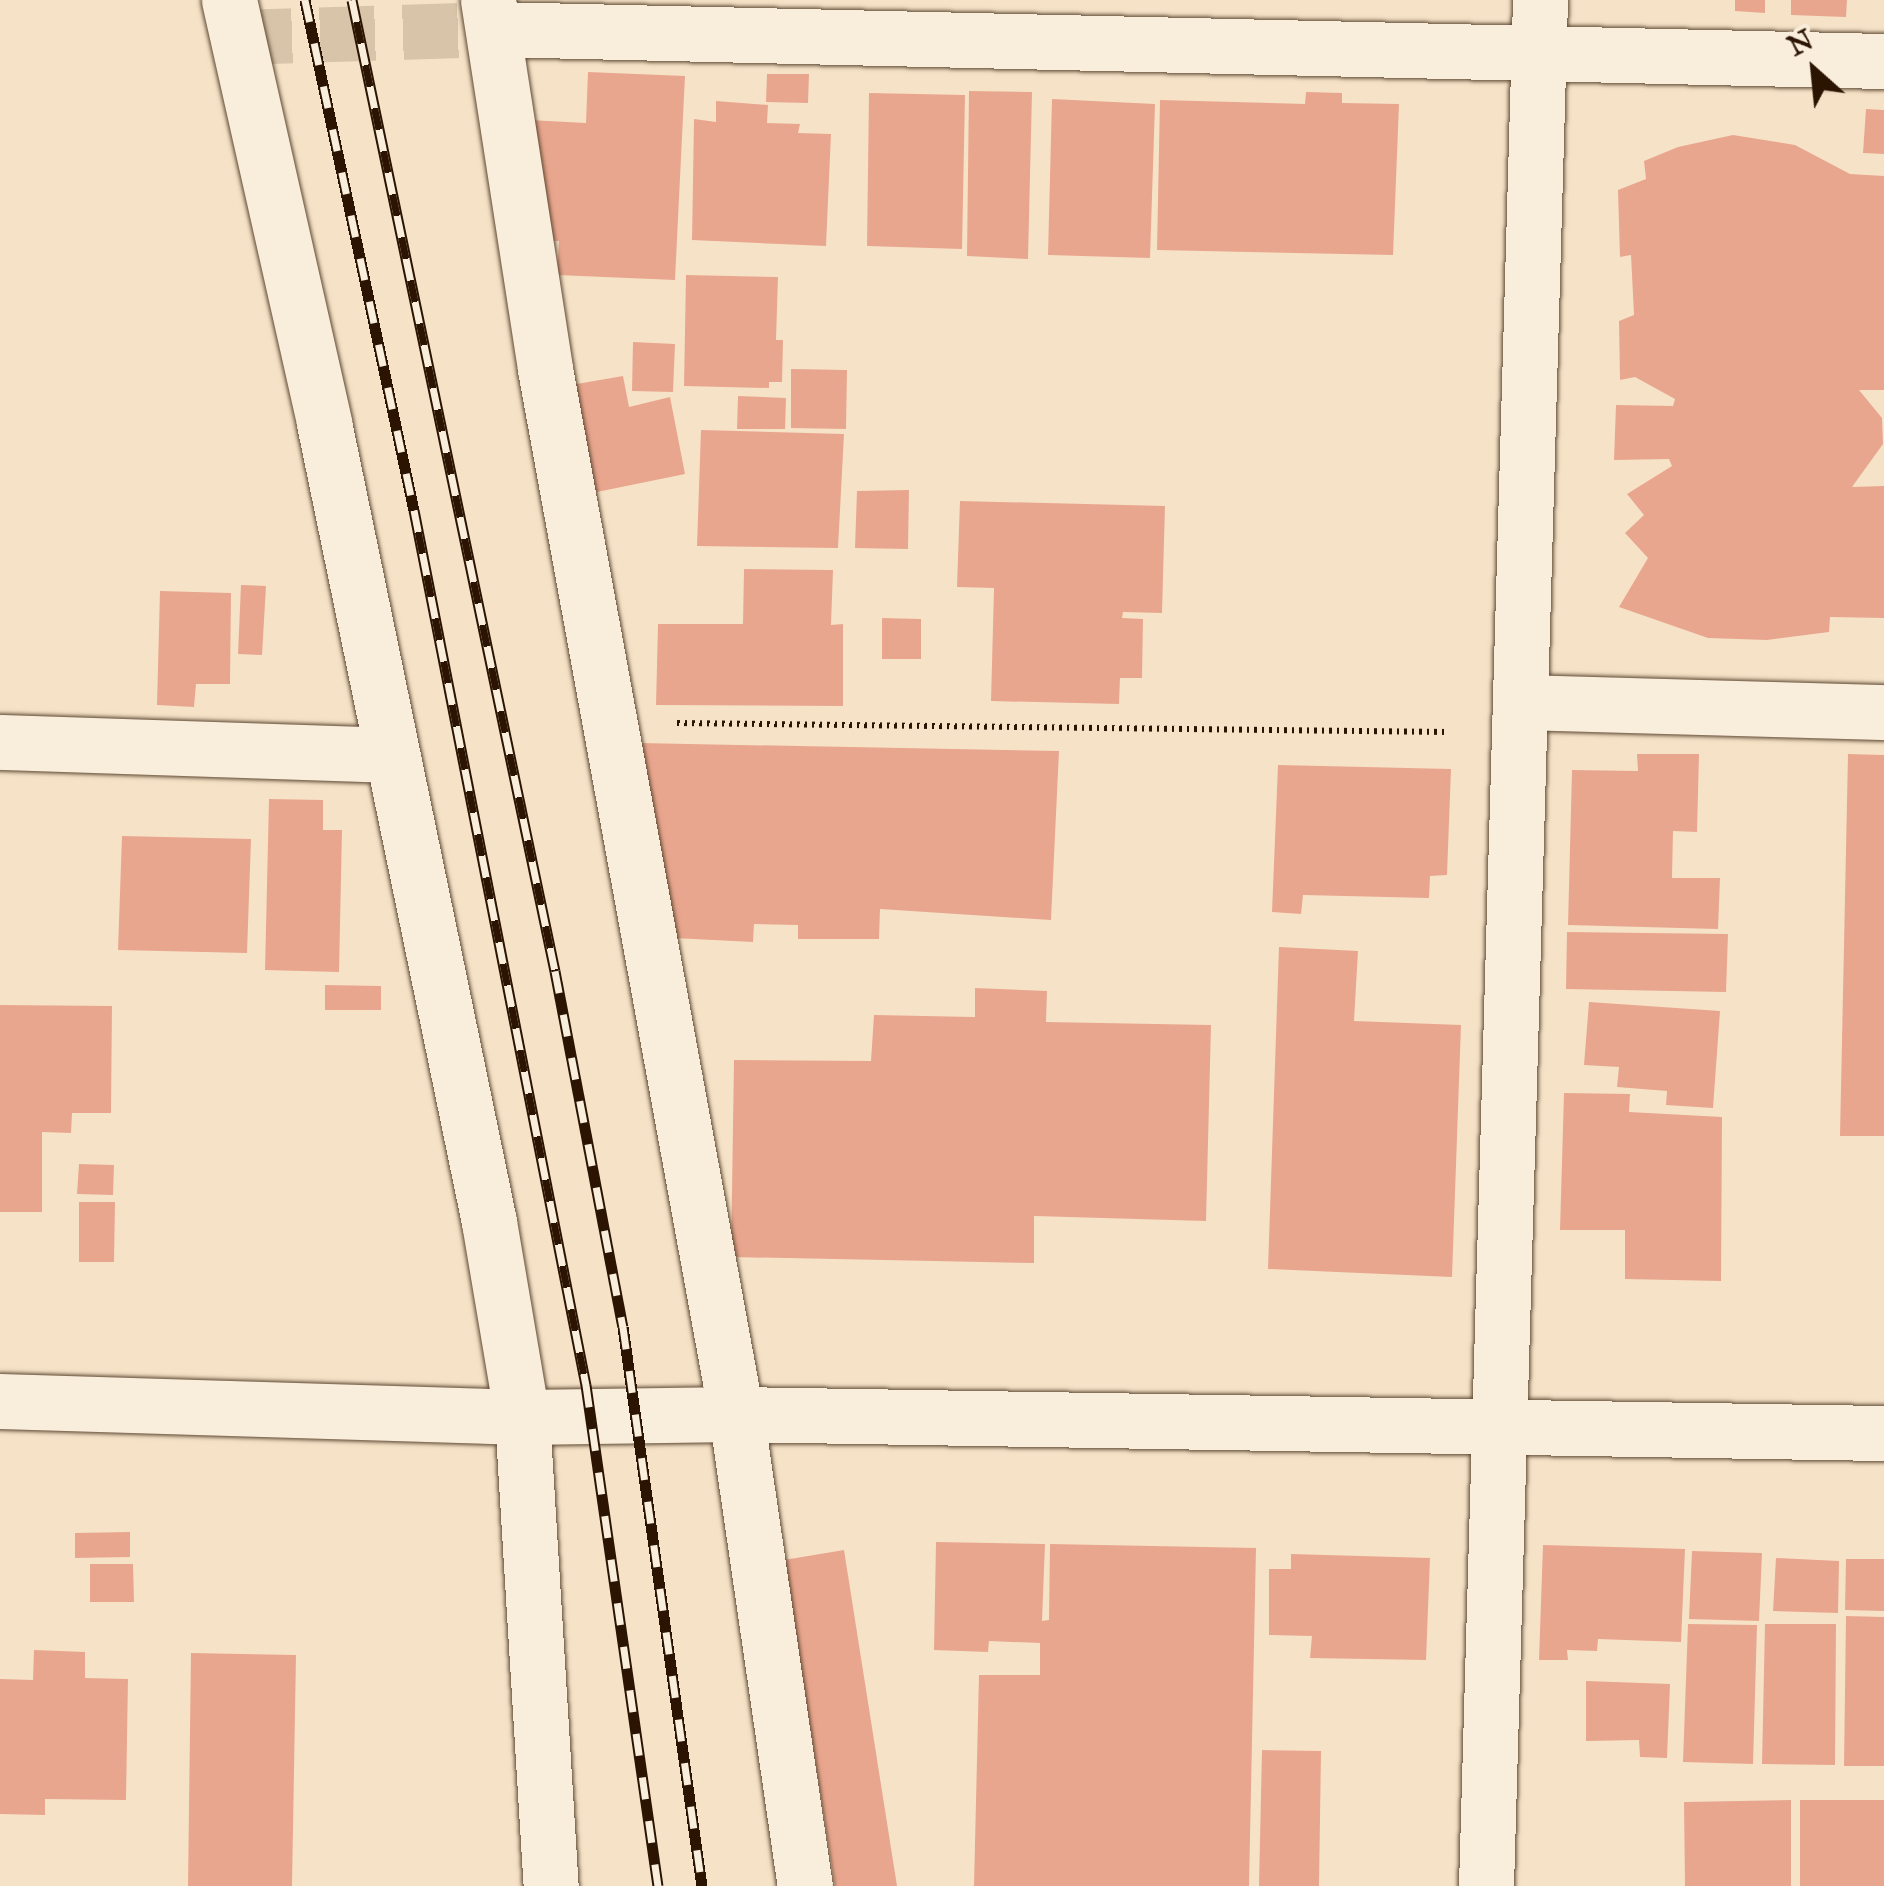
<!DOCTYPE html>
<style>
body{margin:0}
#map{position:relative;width:1884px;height:1886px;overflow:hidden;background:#f6e3c7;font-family:"IM FELL Great Primer",serif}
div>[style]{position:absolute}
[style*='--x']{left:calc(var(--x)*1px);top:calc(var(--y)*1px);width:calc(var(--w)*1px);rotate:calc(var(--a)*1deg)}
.building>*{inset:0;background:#e9a68e}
.minor-tunnel>*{height:55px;margin-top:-27.5px;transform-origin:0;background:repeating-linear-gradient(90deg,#d8c4a9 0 55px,transparent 0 83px)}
.path>*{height:6px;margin-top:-3px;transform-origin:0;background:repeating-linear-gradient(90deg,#2b1402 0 2.5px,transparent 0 7.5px)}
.roads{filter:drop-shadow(0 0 2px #5e4833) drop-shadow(0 0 2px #5e4833)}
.minor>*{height:55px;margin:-27.5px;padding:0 27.5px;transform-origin:27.5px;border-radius:27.5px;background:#f9eddb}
.rail>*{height:11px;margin-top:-5.5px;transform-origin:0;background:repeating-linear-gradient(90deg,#f9eddb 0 22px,#2b1402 0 44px);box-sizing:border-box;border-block:2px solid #2b1402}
span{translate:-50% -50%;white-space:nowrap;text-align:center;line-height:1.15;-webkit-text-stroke:8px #f9eddb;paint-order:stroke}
.north{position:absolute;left:1764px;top:20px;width:100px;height:100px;-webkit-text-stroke:8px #f9eddb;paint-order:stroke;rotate:333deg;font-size:28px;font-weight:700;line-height:40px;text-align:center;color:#2b1402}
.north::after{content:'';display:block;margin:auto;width:35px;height:45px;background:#2b1402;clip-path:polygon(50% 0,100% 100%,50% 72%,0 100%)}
</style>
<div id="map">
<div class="building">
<i style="clip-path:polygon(1735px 0,1765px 0,1765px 13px,1735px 11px)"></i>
<i style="clip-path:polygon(1791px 0,1847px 0,1846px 17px,1791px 15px)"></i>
<i style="clip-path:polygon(588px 72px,685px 76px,675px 280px,557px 275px,559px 241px,549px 241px,529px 120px,586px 123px)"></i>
<i style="clip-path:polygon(767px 74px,809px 74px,808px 103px,766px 102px)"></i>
<i style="clip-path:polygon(969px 91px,1032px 92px,1028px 259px,967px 256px)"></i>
<i style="clip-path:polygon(1306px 92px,1342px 93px,1342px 103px,1399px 104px,1393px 255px,1157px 250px,1160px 100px,1305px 104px)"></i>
<i style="clip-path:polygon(869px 93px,965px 95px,962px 249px,867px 246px)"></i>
<i style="clip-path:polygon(1052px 99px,1155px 104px,1150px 258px,1048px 255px)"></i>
<i style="clip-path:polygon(716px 101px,768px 105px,767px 123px,800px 124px,798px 133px,831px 134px,826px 246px,692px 240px,694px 119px,716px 122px)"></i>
<i style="clip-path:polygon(1866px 109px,1884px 110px,1884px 154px,1863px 153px)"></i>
<i style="clip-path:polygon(1733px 135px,1795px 145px,1850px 174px,1884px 176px,1884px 390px,1859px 390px,1882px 418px,1883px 444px,1852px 487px,1884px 486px,1884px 618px,1830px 617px,1829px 632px,1767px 640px,1708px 638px,1619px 607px,1648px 558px,1625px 533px,1644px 515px,1627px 494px,1672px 466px,1669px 459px,1614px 460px,1616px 405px,1673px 406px,1675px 399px,1635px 377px,1620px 380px,1619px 321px,1634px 315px,1631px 255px,1620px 257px,1618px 190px,1646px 179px,1644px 161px,1678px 147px)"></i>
<i style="clip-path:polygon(686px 275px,778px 277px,776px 340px,783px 340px,782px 382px,769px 382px,769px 388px,684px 386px)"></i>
<i style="clip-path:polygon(633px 342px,675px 344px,673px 392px,632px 391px)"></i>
<i style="clip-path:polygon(791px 369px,847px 370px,846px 429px,791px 428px)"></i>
<i style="clip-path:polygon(623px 376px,629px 407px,670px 397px,685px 474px,592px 493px,571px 385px)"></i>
<i style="clip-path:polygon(738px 396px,786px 398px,785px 429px,737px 429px)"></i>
<i style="clip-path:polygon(701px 430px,844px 434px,838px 548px,697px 546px)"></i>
<i style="clip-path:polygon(909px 490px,908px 549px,855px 548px,857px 491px)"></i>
<i style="clip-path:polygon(960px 501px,1165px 506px,1162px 613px,1123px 612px,1122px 618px,1143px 619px,1142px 678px,1120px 678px,1119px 704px,991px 701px,994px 588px,957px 587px)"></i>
<i style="clip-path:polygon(744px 569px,833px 570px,831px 625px,843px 624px,843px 706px,656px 705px,658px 624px,743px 624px)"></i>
<i style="clip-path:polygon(241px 585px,266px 586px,262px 655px,238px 654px)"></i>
<i style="clip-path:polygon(160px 591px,231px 593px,230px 684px,196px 684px,194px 707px,157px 705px)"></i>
<i style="clip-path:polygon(882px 618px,921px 619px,921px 659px,882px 659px)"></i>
<i style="clip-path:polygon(639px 743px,1059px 751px,1051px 920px,880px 909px,879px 939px,798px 939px,798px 925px,754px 924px,753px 942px,674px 938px)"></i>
<i style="clip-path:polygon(1637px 754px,1699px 754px,1697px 832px,1673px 831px,1672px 878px,1720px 878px,1718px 929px,1568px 925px,1572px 770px,1638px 771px)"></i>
<i style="clip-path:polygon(1848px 754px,1884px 755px,1884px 1136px,1840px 1136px)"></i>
<i style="clip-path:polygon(1278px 765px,1451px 769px,1447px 875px,1430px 876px,1429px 898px,1303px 895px,1301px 914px,1272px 912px)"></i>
<i style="clip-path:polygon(269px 799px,323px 800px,323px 830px,342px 830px,339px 972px,265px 970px)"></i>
<i style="clip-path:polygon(122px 836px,251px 839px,247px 953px,118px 950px)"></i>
<i style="clip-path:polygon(1567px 932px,1728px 934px,1726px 992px,1566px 989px)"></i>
<i style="clip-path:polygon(1279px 947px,1358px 951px,1354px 1021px,1461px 1025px,1452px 1277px,1268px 1269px)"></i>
<i style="clip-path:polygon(325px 985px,381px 986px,381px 1010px,325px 1010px)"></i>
<i style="clip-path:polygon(975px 988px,1047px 991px,1046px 1022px,1211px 1025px,1206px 1221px,1034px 1216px,1034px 1263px,731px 1257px,734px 1060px,871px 1061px,874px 1015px,975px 1017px)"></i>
<i style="clip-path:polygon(1589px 1002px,1720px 1011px,1713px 1108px,1666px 1105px,1667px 1091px,1617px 1087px,1619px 1067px,1584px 1065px)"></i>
<i style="clip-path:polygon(0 1005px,112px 1006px,111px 1113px,72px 1113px,71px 1133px,42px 1132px,42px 1212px,0 1212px)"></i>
<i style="clip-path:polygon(1564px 1093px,1630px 1094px,1629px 1112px,1722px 1117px,1721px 1281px,1625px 1279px,1625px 1230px,1560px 1230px)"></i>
<i style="clip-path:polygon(79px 1164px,114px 1165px,113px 1195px,77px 1194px)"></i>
<i style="clip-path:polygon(79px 1202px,115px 1202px,114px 1262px,79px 1262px)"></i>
<i style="clip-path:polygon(130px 1532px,130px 1557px,75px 1558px,75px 1533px)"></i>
<i style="clip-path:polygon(936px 1542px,1045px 1544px,1042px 1621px,1049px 1620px,1050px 1544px,1256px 1548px,1249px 1886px,974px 1886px,979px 1675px,1040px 1675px,1040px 1643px,989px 1641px,988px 1652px,934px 1650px)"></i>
<i style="clip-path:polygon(1543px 1545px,1685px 1549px,1681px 1642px,1598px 1639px,1597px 1651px,1567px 1650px,1568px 1660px,1539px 1660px)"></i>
<i style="clip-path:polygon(844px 1550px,897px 1886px,835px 1886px,784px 1560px)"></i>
<i style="clip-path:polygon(1692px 1551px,1762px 1553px,1759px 1621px,1689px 1619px)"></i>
<i style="clip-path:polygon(1291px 1554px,1430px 1558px,1426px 1660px,1310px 1658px,1312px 1636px,1269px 1635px,1269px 1569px,1291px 1569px)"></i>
<i style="clip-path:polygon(1776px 1558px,1839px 1561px,1838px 1613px,1773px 1611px)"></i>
<i style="clip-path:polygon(1846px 1559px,1884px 1559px,1884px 1611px,1845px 1610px)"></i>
<i style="clip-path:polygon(90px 1564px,133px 1564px,134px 1602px,90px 1602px)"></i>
<i style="clip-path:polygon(1846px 1616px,1884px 1617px,1884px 1766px,1844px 1766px)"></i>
<i style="clip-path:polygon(1688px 1624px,1757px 1625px,1753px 1764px,1683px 1762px)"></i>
<i style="clip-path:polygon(1765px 1624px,1836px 1624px,1835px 1765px,1762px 1764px)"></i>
<i style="clip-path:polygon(34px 1650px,85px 1652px,85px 1678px,128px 1679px,126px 1800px,45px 1799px,45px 1815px,0 1814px,0 1679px,33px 1680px)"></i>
<i style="clip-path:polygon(191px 1653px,296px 1655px,292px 1886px,188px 1886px)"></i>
<i style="clip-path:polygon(1586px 1681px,1670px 1684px,1667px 1758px,1640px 1757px,1639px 1740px,1586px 1741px)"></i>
<i style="clip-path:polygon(1262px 1750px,1321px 1751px,1319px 1886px,1259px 1886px)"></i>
<i style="clip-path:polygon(1791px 1800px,1791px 1886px,1685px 1886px,1684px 1802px)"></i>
<i style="clip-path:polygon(1800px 1800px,1884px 1800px,1884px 1886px,1800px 1886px)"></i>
</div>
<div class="minor-tunnel">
<i style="--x:237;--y:37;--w:257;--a:-1.8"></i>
</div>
<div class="path">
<i style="--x:677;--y:723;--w:772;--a:0.67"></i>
</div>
<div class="roads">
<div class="minor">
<i style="--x:229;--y:0;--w:434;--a:77.3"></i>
<i style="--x:324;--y:423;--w:816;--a:78.33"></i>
<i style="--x:489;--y:1222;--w:198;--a:80.4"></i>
<i style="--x:522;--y:1417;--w:470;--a:86.5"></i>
<i style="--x:488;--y:0;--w:373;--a:81.2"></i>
<i style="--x:545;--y:369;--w:1062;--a:79.64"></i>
<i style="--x:736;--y:1414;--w:477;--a:81.7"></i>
<i style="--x:494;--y:29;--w:1390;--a:1.32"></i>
<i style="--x:1521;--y:702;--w:363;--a:1.6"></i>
<i style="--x:0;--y:742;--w:389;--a:1.9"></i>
<i style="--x:0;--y:1401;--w:522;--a:1.76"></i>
<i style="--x:522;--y:1417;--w:214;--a:-0.8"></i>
<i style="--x:736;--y:1414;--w:1148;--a:0.95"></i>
<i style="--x:1486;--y:1886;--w:1887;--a:-88.36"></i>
</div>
</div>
<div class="rail">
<i style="--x:305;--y:0;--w:522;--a:77.94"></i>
<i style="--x:414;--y:510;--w:892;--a:78.88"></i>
<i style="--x:586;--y:1385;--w:506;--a:81.82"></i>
<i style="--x:352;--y:0;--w:992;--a:78.19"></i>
<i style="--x:555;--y:971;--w:362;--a:79.2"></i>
<i style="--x:623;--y:1327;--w:565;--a:81.96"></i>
</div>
<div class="north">N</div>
</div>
